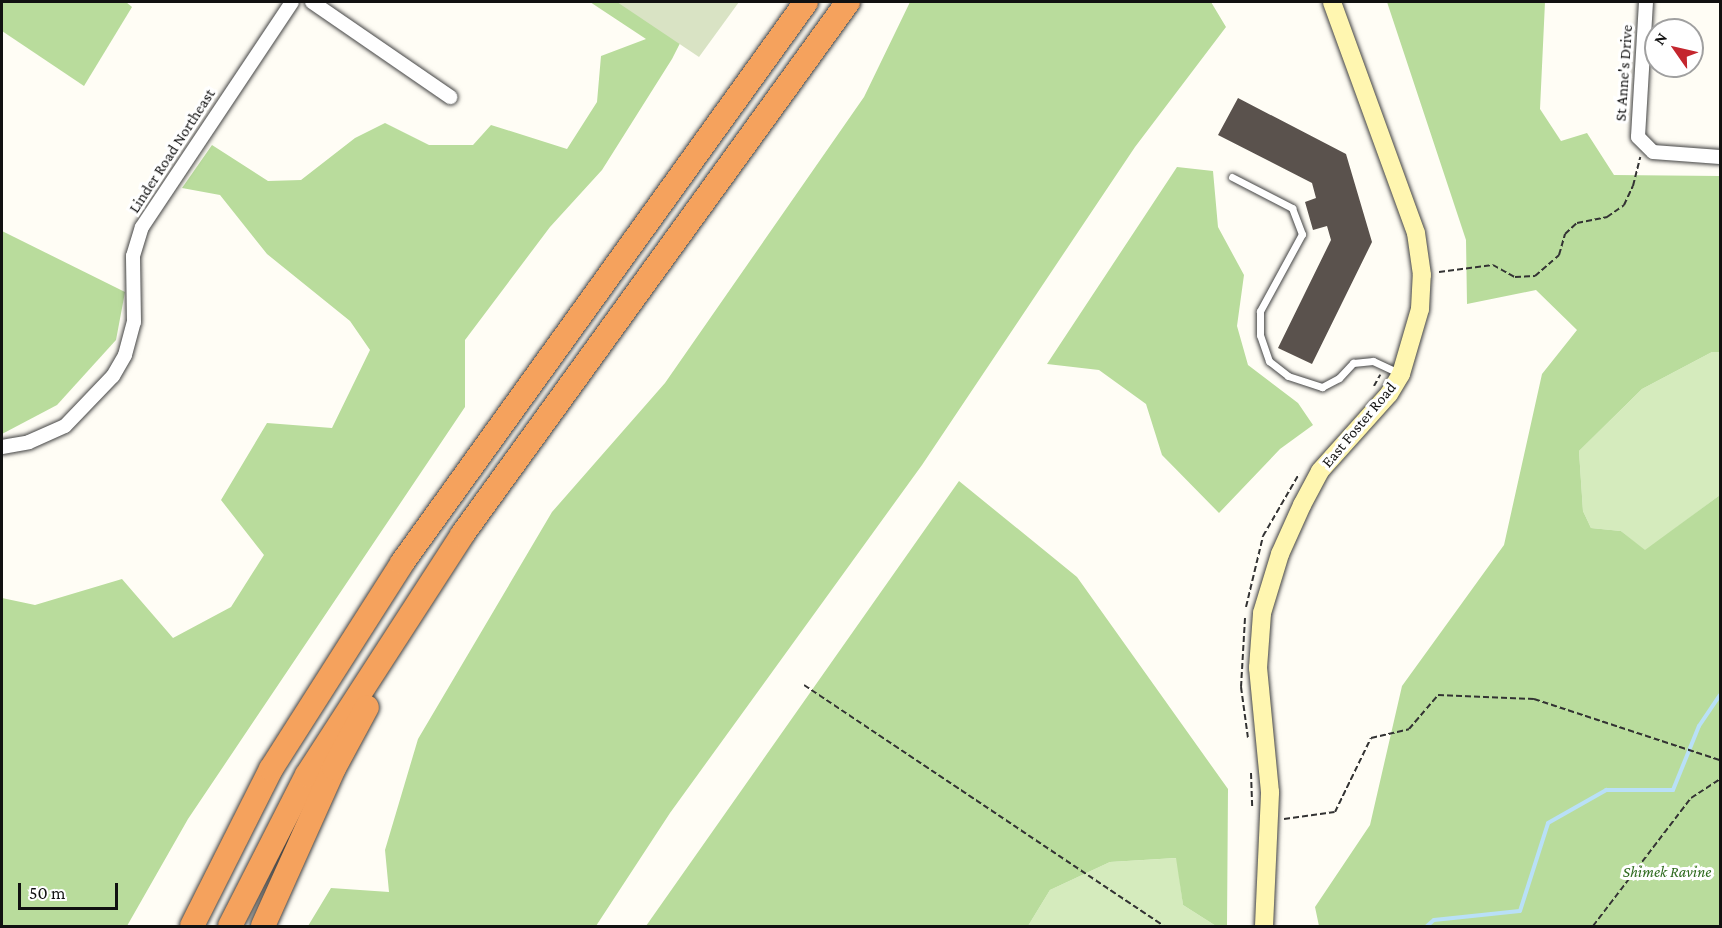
<!DOCTYPE html>
<style>
body{margin:0}
#map{position:relative;width:1722px;height:928px;overflow:hidden;background:#fffdf5;font-family:"Crimson Pro",serif}
div>[style]{position:absolute}
[style*='--x']{left:calc(var(--x)*1px);top:calc(var(--y)*1px);width:calc(var(--w)*1px);rotate:calc(var(--a)*1deg)}
.green>*{inset:0;background:#d5ebbd}
.forest>*{inset:0;background:#b9dc9c}
.cemetery>*{inset:0;background:#d9e3c4}
.stream>*{height:4px;margin:-2px;padding:0 2px;transform-origin:2px;border-radius:2px;background:#b9e0f7}
.building>*{inset:0;background:#5a524d}
.path>*{height:2px;margin-top:-1px;transform-origin:0;background:repeating-linear-gradient(90deg,#333 0 6px,transparent 0 9px)}
.roads{filter:drop-shadow(0 0 2px #444) drop-shadow(0 0 2px #444)}
.lane>*{height:7px;margin:-3.5px;padding:0 3.5px;transform-origin:3.5px;border-radius:3.5px;background:#fff}
.street>*{height:14px;margin:-7px;padding:0 7px;transform-origin:7px;border-radius:7px;background:#fff}
.secondary>*{height:18px;margin:-9px;padding:0 9px;transform-origin:9px;border-radius:9px;background:#fff6b0}
.highway>*{height:24px;margin:-12px;padding:0 12px;transform-origin:12px;border-radius:12px;background:#f5a25d}
span{translate:-50% -50%;white-space:nowrap;text-align:center;line-height:1.15;-webkit-text-stroke:6px #fff;paint-order:stroke}
.street-label{font-size:16px;color:#111}
.park-label{font-size:16px;color:#2f6b1f;font-style:italic}
.frame{position:absolute;inset:0;border:3px solid #111;pointer-events:none}
.north{position:absolute;left:1644px;top:18px;width:60px;height:60px;box-sizing:border-box;background:#fff;border:2px solid #a0a0a0;border-radius:50%;rotate:304deg;font-size:16px;font-weight:700;line-height:24px;text-align:center;color:#111}
.north::after{content:'';display:block;margin:auto;width:21px;height:27px;background:#c4262e;clip-path:polygon(50% 0,100% 100%,50% 72%,0 100%)}
.scale{position:absolute;left:18px;top:883px;width:100px;height:27px;box-sizing:border-box;border:3px solid #111;border-top:0;padding-left:8px;font-size:18px;line-height:21px;white-space:nowrap;color:#111;-webkit-text-stroke:4px #fff;paint-order:stroke}
</style>
<div id="map">
<div class="green">
<i style="clip-path:polygon(1712px 352px,1720px 352px,1720px 495px,1645px 551px,1621px 531px,1591px 528px,1583px 511px,1579px 451px,1642px 389px)"></i>
<i style="clip-path:polygon(1177px 858px,1183px 905px,1216px 926px,1028px 926px,1050px 890px,1110px 862px)"></i>
</div>
<div class="forest">
<i style="clip-path:polygon(2px 2px,126px 2px,132px 7px,84px 86px,2px 31px)"></i>
<i style="clip-path:polygon(590px 2px,701px 2px,672px 59px,602px 170px,550px 227px,465px 340px,465px 407px,188px 819px,127px 926px,2px 926px,2px 598px,35px 605px,122px 579px,173px 638px,231px 607px,264px 555px,221px 500px,267px 423px,332px 428px,370px 350px,350px 321px,267px 254px,220px 195px,182px 188px,212px 145px,268px 181px,301px 180px,355px 138px,385px 123px,429px 145px,473px 145px,491px 125px,567px 149px,597px 102px,601px 56px,646px 39px)"></i>
<i style="clip-path:polygon(910px 2px,1211px 2px,1226px 27px,1135px 147px,922px 465px,670px 813px,596px 926px,308px 926px,331px 888px,389px 892px,385px 850px,418px 739px,552px 512px,665px 383px,864px 97px)"></i>
<i style="clip-path:polygon(1387px 2px,1545px 2px,1540px 109px,1561px 141px,1587px 133px,1614px 175px,1720px 176px,1720px 352px,1712px 352px,1642px 389px,1579px 451px,1583px 511px,1591px 528px,1621px 531px,1645px 550px,1720px 495px,1720px 926px,1319px 926px,1315px 907px,1370px 825px,1402px 686px,1504px 545px,1542px 374px,1577px 330px,1536px 290px,1467px 304px,1466px 240px)"></i>
<i style="clip-path:polygon(1177px 167px,1213px 171px,1218px 227px,1244px 275px,1237px 326px,1248px 365px,1298px 403px,1313px 425px,1280px 449px,1219px 513px,1162px 455px,1146px 404px,1099px 370px,1047px 364px)"></i>
<i style="clip-path:polygon(2px 231px,125px 292px,116px 340px,57px 405px,2px 434px)"></i>
<i style="clip-path:polygon(959px 481px,1077px 577px,1228px 789px,1227px 926px,1216px 926px,1183px 905px,1176px 858px,1110px 862px,1050px 890px,1028px 926px,646px 926px)"></i>
</div>
<div class="cemetery">
<i style="clip-path:polygon(617px 2px,739px 2px,699px 57px)"></i>
</div>
<div class="stream">
<i style="--x:1427;--y:926;--w:9;--a:-41"></i>
<i style="--x:1434;--y:920;--w:86;--a:-6"></i>
<i style="--x:1520;--y:911;--w:92;--a:-72.3"></i>
<i style="--x:1548;--y:823;--w:67;--a:-29.6"></i>
<i style="--x:1606;--y:790;--w:67;--a:0"></i>
<i style="--x:1673;--y:790;--w:69;--a:-67.9"></i>
<i style="--x:1699;--y:726;--w:37;--a:-56"></i>
</div>
<div class="building">
<i style="clip-path:polygon(1238px 98px,1346px 154px,1372px 242px,1312px 364px,1278px 348px,1331px 240px,1327px 226px,1313px 230px,1305px 202px,1316px 198px,1312px 183px,1218px 135px)"></i>
</div>
<div class="path">
<i style="--x:1439;--y:272;--w:54;--a:-7.4"></i>
<i style="--x:1493;--y:265;--w:25;--a:29"></i>
<i style="--x:1515;--y:277;--w:20;--a:-3"></i>
<i style="--x:1535;--y:276;--w:32;--a:-41"></i>
<i style="--x:1559;--y:255;--w:22;--a:-74"></i>
<i style="--x:1565;--y:234;--w:16;--a:-43"></i>
<i style="--x:1577;--y:223;--w:31;--a:-11"></i>
<i style="--x:1607;--y:217;--w:21;--a:-35"></i>
<i style="--x:1624;--y:205;--w:21;--a:-65"></i>
<i style="--x:1633;--y:186;--w:30;--a:-76"></i>
<i style="--x:1374;--y:386;--w:13;--a:-61"></i>
<i style="--x:1246;--y:607;--w:73;--a:-76.5"></i>
<i style="--x:1263;--y:536;--w:72;--a:-59.9"></i>
<i style="--x:1245;--y:618;--w:69;--a:93.3"></i>
<i style="--x:1241;--y:687;--w:51;--a:82.2"></i>
<i style="--x:804;--y:685;--w:433;--a:33.8"></i>
<i style="--x:1251;--y:773;--w:34;--a:88"></i>
<i style="--x:1284;--y:819;--w:51;--a:-7.8"></i>
<i style="--x:1335;--y:812;--w:82;--a:-64.1"></i>
<i style="--x:1371;--y:738;--w:39;--a:-13"></i>
<i style="--x:1409;--y:729;--w:45;--a:-49.5"></i>
<i style="--x:1438;--y:695;--w:96;--a:2.4"></i>
<i style="--x:1534;--y:699;--w:196;--a:18.2"></i>
<i style="--x:1593;--y:926;--w:161;--a:-52.6"></i>
<i style="--x:1691;--y:798;--w:35;--a:-33"></i>
</div>
<div class="roads">
<div class="lane">
<i style="--x:1232;--y:177;--w:68;--a:27.3"></i>
<i style="--x:1292;--y:208;--w:28;--a:69"></i>
<i style="--x:1302;--y:234;--w:88;--a:118.6"></i>
<i style="--x:1260;--y:311;--w:24;--a:90"></i>
<i style="--x:1260;--y:335;--w:28;--a:71"></i>
<i style="--x:1269;--y:361;--w:24;--a:38"></i>
<i style="--x:1288;--y:376;--w:36;--a:18"></i>
<i style="--x:1322;--y:387;--w:19;--a:-28"></i>
<i style="--x:1339;--y:378;--w:21;--a:-47"></i>
<i style="--x:1353;--y:363;--w:20;--a:-6"></i>
<i style="--x:1373;--y:361;--w:29;--a:25"></i>
</div>
<div class="street">
<i style="--x:312;--y:2;--w:168;--a:34.5"></i>
<i style="--x:1646;--y:2;--w:135;--a:93.4"></i>
<i style="--x:1638;--y:137;--w:21;--a:45"></i>
<i style="--x:1653;--y:152;--w:67;--a:4.3"></i>
<i style="--x:2;--y:447;--w:27;--a:-10"></i>
<i style="--x:29;--y:442;--w:39;--a:-24"></i>
<i style="--x:65;--y:426;--w:69;--a:-46.2"></i>
<i style="--x:113;--y:376;--w:24;--a:-60"></i>
<i style="--x:125;--y:355;--w:34;--a:-75"></i>
<i style="--x:134;--y:322;--w:66;--a:-90.9"></i>
<i style="--x:133;--y:256;--w:30;--a:-73"></i>
<i style="--x:142;--y:227;--w:270;--a:-56.3"></i>
</div>
<div class="secondary">
<i style="--x:1264;--y:926;--w:134;--a:-87.4"></i>
<i style="--x:1270;--y:792;--w:125;--a:-95.5"></i>
<i style="--x:1258;--y:668;--w:55;--a:-85.8"></i>
<i style="--x:1262;--y:613;--w:62;--a:-73"></i>
<i style="--x:1280;--y:554;--w:54;--a:-65.8"></i>
<i style="--x:1302;--y:505;--w:38;--a:-62"></i>
<i style="--x:1320;--y:471;--w:103;--a:-48.1"></i>
<i style="--x:1389;--y:394;--w:23;--a:-59"></i>
<i style="--x:1401;--y:374;--w:68;--a:-73.7"></i>
<i style="--x:1420;--y:309;--w:34;--a:-87"></i>
<i style="--x:1422;--y:275;--w:42;--a:-98.1"></i>
<i style="--x:1416;--y:233;--w:246;--a:-110"></i>
</div>
<div class="highway">
<i style="--x:192;--y:926;--w:176;--a:-63.3"></i>
<i style="--x:271;--y:769;--w:244;--a:-57.5"></i>
<i style="--x:402;--y:563;--w:691;--a:-54.24"></i>
<i style="--x:230;--y:926;--w:169;--a:-63"></i>
<i style="--x:307;--y:775;--w:286;--a:-57.1"></i>
<i style="--x:462;--y:535;--w:658;--a:-54.09"></i>
<i style="--x:263;--y:926;--w:173;--a:-65.8"></i>
<i style="--x:334;--y:768;--w:69;--a:-61.6"></i>
</div>
</div>
<div class="street-label">
<span style="left:1624px;top:73px;rotate:-86deg">St Anne's Drive</span>
<span style="left:172px;top:151px;rotate:-57deg">Linder Road Northeast</span>
<span style="left:1359px;top:425px;rotate:-50deg">East Foster Road</span>
</div>
<div class="park-label">
<span style="left:1667px;top:872px">Shimek Ravine</span>
</div>
<div class="frame"></div>
<div class="north">N</div>
<div class="scale">50 m</div>
</div>
